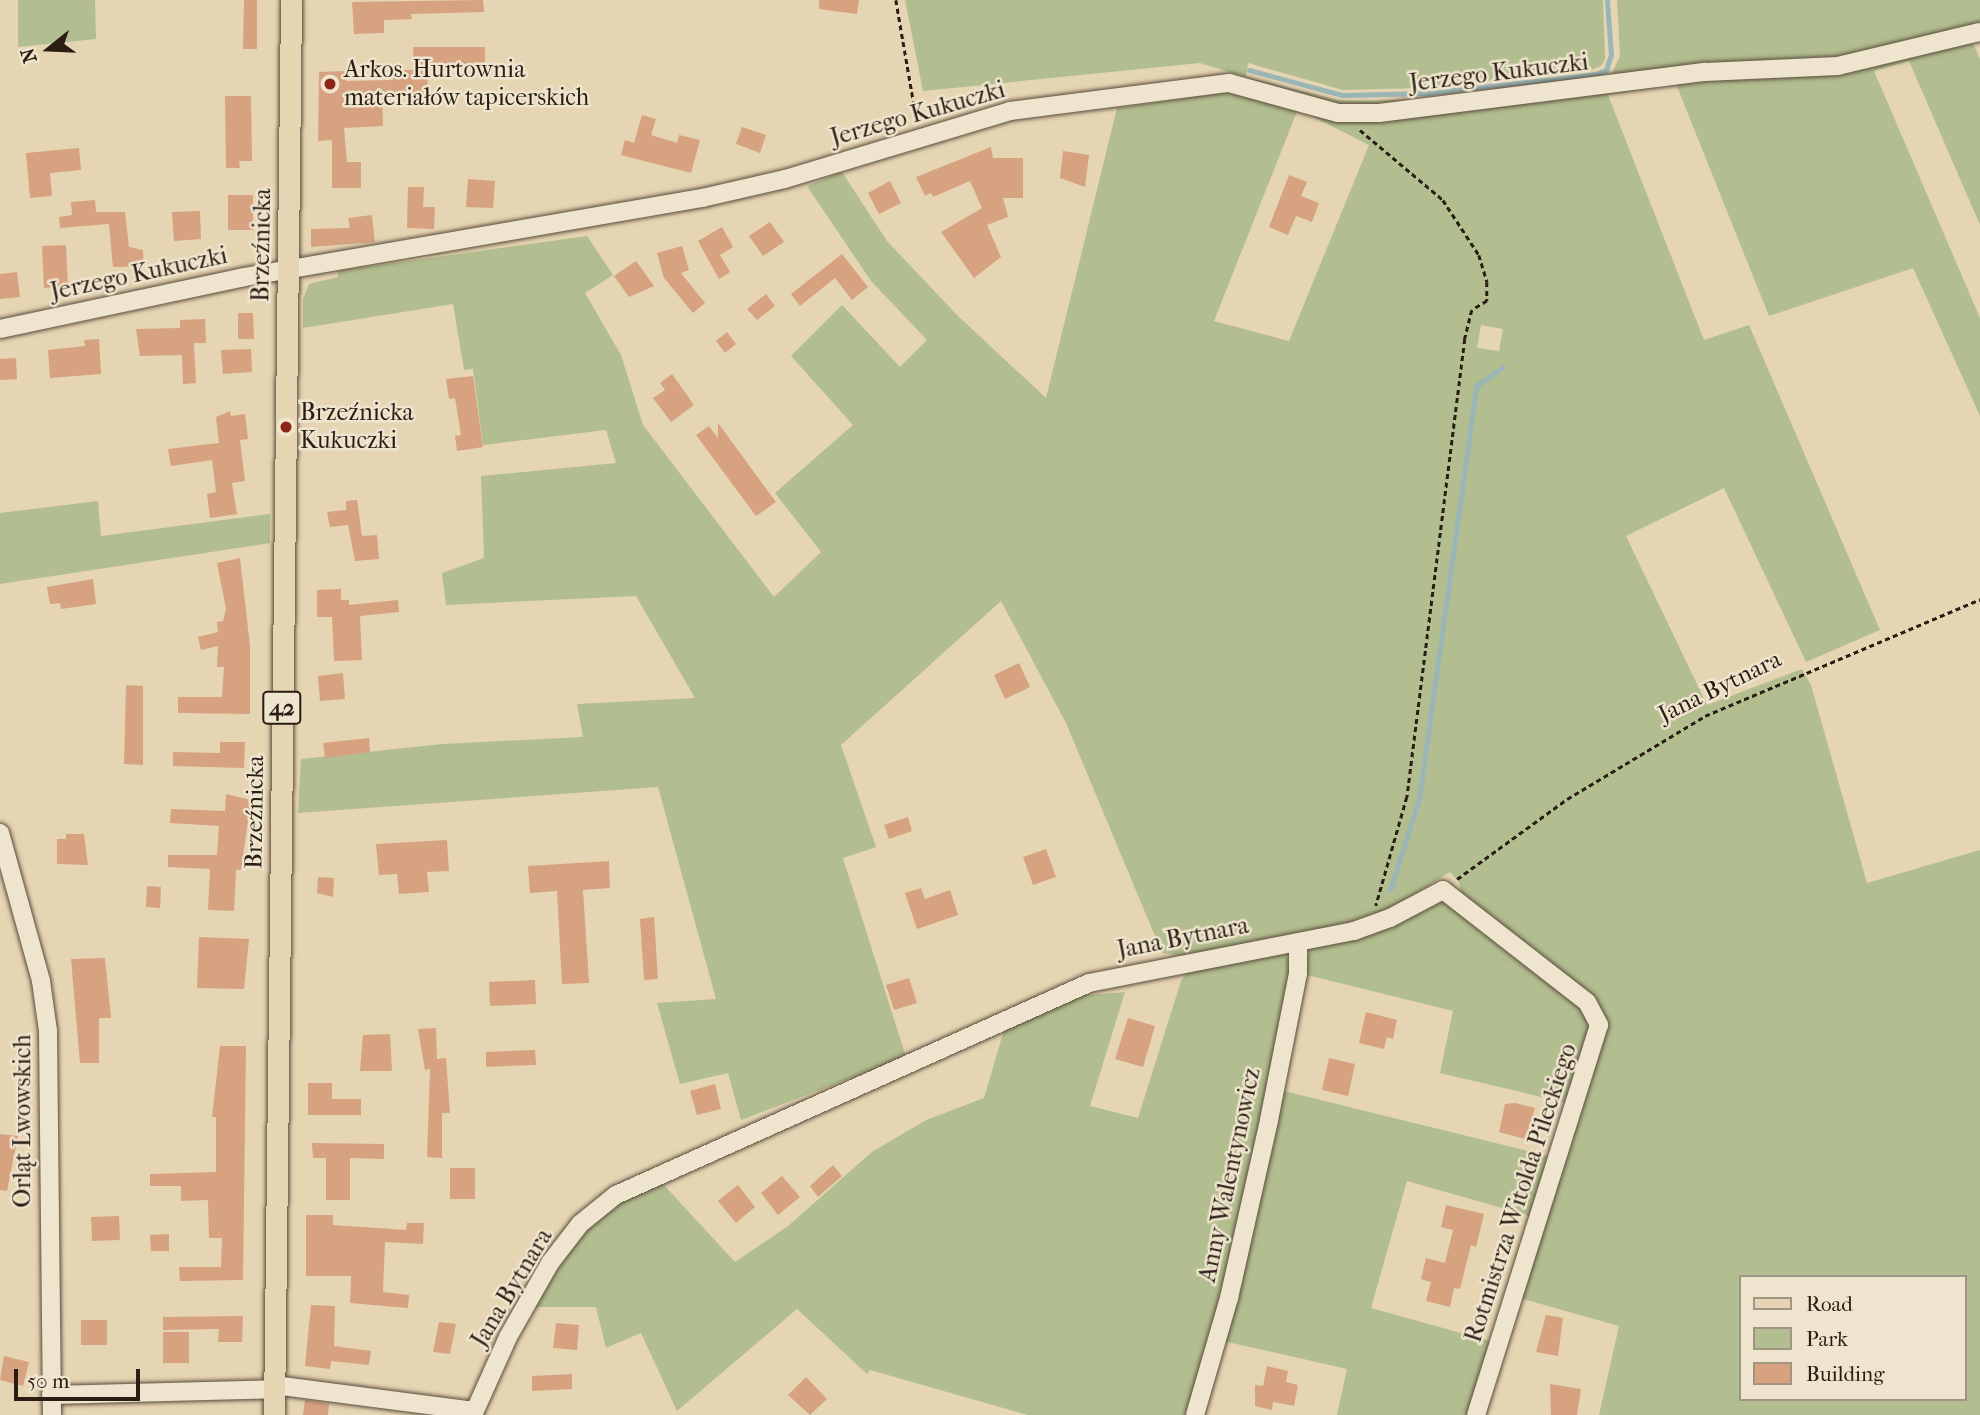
<!DOCTYPE html>
<meta charset="utf-8">
<style>
body{margin:0}
#map{position:relative;width:1980px;height:1415px;overflow:hidden;background:#e6d5b3;font-family:"IM FELL French Canon",serif}
div>[style]{position:absolute}
[style*='--x']{left:calc(var(--x)*1px);top:calc(var(--y)*1px);width:calc(var(--w)*1px);rotate:calc(var(--a)*1deg)}
.green>*{inset:0;background:#b2be8f}
.stream>*{height:5px;margin:-2.5px;padding:0 2.5px;transform-origin:2.5px;border-radius:2.5px;background:#9ab6b7}
.building>*{inset:0;background:#d6a280}
.path>*{height:2.5px;margin-top:-1.25px;transform-origin:0;background:repeating-linear-gradient(90deg,#2a1d13 0 5px,transparent 0 8.5px)}
.roads{filter:drop-shadow(0 0 2px #594b3b) drop-shadow(0 0 2px #594b3b)}
.minor>*{height:18px;margin:-9px;padding:0 9px;transform-origin:9px;border-radius:9px;background:#efe4ce}
.major>*{height:21px;margin:-10.5px;padding:0 10.5px;transform-origin:10.5px;border-radius:10.5px;background:#e6d5b3}
.dots>*{width:19px;height:19px;translate:-50% -50%;box-sizing:border-box;border:4px solid #efe4ce;border-radius:50%}
span{translate:-50% -50%;white-space:nowrap;text-align:center;line-height:1.15;-webkit-text-stroke:5px #efe4ce;paint-order:stroke}
.shield-label span{padding:2px 5px;background:#efe4ce;border:2px solid;border-radius:5px;-webkit-text-stroke-width:0}
.shield-label{font-size:23px;color:#2a1d13;font-weight:700}
.poi-label{font-size:24px;color:#2a1d13}
.left{translate:0 -50%;text-align:left}
.street-label{font-size:24px;color:#2a1d13}
.legend{position:absolute;left:1739px;top:1275px;width:228px;height:126px;box-sizing:border-box;background:#efe4ce;border:2px solid #a09483;margin:0;padding:9px 12px;list-style:none;font-size:21px;color:#2a1d13}
.legend li{display:flex;align-items:center;gap:14px;height:35px}
.legend b{width:35px;border:2px solid #a09483}
.north{position:absolute;left:14px;top:14px;width:70px;height:70px;-webkit-text-stroke:5px #efe4ce;paint-order:stroke;rotate:252deg;font-size:19px;font-weight:700;line-height:28px;text-align:center;color:#2a1d13}
.north::after{content:'';display:block;margin:auto;width:24px;height:32px;background:#2a1d13;clip-path:polygon(50% 0,100% 100%,50% 72%,0 100%)}
.scale{position:absolute;left:14px;top:1369px;width:126px;height:32px;box-sizing:border-box;border:4px solid #2a1d13;border-top:0;padding-left:9px;font-size:21px;line-height:24px;white-space:nowrap;color:#2a1d13;-webkit-text-stroke:5px #efe4ce;paint-order:stroke}
</style>
<div id="map">
<div class="green">
<i style="clip-path:polygon(18px 0,95px 0,96px 39px,18px 47px)"></i>
<i style="clip-path:polygon(evenodd,905px 0,1603px 0,1605px 59px,1601px 66px,1590px 70px,1422px 88px,1343px 90px,1248px 63px,1246px 77px,1338px 100px,1364px 101px,1426px 99px,1603px 78px,1612px 73px,1620px 56px,1617px 0,1980px 0,1980px 39px,1972px 41px,1980px 59px,1980px 225px,1909px 61px,1874px 71px,1980px 318px,1980px 416px,1913px 268px,1769px 316px,1676px 84px,1608px 95px,1704px 340px,1749px 325px,1880px 630px,1806px 662px,1724px 488px,1626px 536px,1707px 705px,1802px 669px,1811px 685px,1867px 883px,1980px 850px,1980px 1415px,1599px 1415px,1619px 1326px,1516px 1297px,1604px 1026px,1461px 894px,1459px 882px,1450px 872px,1373px 920px,1186px 956px,1162px 953px,1066px 723px,1001px 601px,841px 745px,876px 847px,843px 858px,906px 1057px,741px 1120px,728px 1073px,680px 1084px,657px 1003px,716px 999px,658px 787px,298px 813px,301px 759px,442px 744px,583px 737px,577px 704px,695px 698px,636px 596px,446px 605px,442px 573px,484px 558px,481px 476px,616px 463px,606px 430px,483px 445px,473px 369px,464px 370px,453px 304px,303px 328px,303px 299px,309px 284px,338px 277px,338px 271px,587px 236px,613px 275px,585px 293px,621px 355px,643px 425px,774px 597px,821px 552px,775px 493px,853px 425px,791px 356px,842px 305px,900px 367px,927px 340px,871px 281px,807px 186px,842px 172px,887px 241px,958px 316px,1046px 398px,1117px 108px,1241px 90px,1246px 77px,1200px 63px,923px 91px,905px 0,1298px 109px,1369px 145px,1289px 341px,1214px 321px,1298px 109px,905px 0,1481px 325px,1503px 329px,1499px 351px,1477px 348px,1481px 325px,905px 0,1740px 1277px,1964px 1277px,1964px 1399px,1740px 1399px,1740px 1277px)"></i>
<i style="clip-path:polygon(98px 501px,101px 536px,270px 514px,270px 543px,0 584px,0 513px)"></i>
<i style="clip-path:polygon(1441px 900px,1585px 1007px,1594px 1030px,1571px 1104px,1440px 1073px,1453px 1011px,1303px 974px,1310px 949px)"></i>
<i style="clip-path:polygon(1282px 953px,1291px 962px,1293px 972px,1219px 1314px,1185px 1415px,1028px 1415px,870px 1370px,867px 1374px,797px 1309px,677px 1411px,641px 1333px,606px 1348px,596px 1307px,532px 1307px,587px 1227px,626px 1199px,662px 1183px,735px 1262px,788px 1226px,872px 1152px,926px 1120px,984px 1098px,1004px 1030px,1075px 996px,1125px 992px,1090px 1106px,1138px 1118px,1181px 981px,1190px 968px)"></i>
<i style="clip-path:polygon(1280px 1090px,1552px 1157px,1530px 1216px,1407px 1181px,1371px 1308px,1490px 1341px,1469px 1415px,1337px 1415px,1347px 1369px,1223px 1341px)"></i>
</div>
<div class="stream">
<i style="--x:1249;--y:70;--w:96;--a:15"></i>
<i style="--x:1342;--y:95;--w:87;--a:-1.3"></i>
<i style="--x:1429;--y:93;--w:168;--a:-6.5"></i>
<i style="--x:1596;--y:74;--w:11;--a:-22"></i>
<i style="--x:1606;--y:70;--w:16;--a:-72"></i>
<i style="--x:1611;--y:55;--w:55;--a:-94.2"></i>
<i style="--x:1390;--y:890;--w:96;--a:-72.3"></i>
<i style="--x:1419;--y:799;--w:417;--a:-82.1"></i>
<i style="--x:1476;--y:386;--w:33;--a:-35"></i>
</div>
<div class="building">
<i style="clip-path:polygon(244px 0,257px 0,257px 49px,243px 49px)"></i>
<i style="clip-path:polygon(483px 0,484px 12px,411px 14px,412px 19px,384px 20px,384px 33px,354px 34px,352px 2px)"></i>
<i style="clip-path:polygon(819px 0,859px 0,857px 14px,819px 9px)"></i>
<i style="clip-path:polygon(413px 47px,485px 47px,485px 66px,427px 66px,428px 95px,382px 96px,383px 126px,344px 128px,347px 162px,361px 162px,361px 188px,332px 188px,332px 140px,318px 141px,319px 72px,346px 71px,346px 81px,393px 80px,393px 70px,414px 70px)"></i>
<i style="clip-path:polygon(225px 96px,251px 96px,252px 161px,239px 161px,240px 168px,226px 168px)"></i>
<i style="clip-path:polygon(642px 115px,656px 119px,651px 135px,677px 143px,679px 135px,700px 140px,691px 173px,621px 155px,625px 140px,634px 143px)"></i>
<i style="clip-path:polygon(742px 127px,766px 135px,760px 153px,736px 144px)"></i>
<i style="clip-path:polygon(991px 147px,993px 158px,1023px 158px,1023px 198px,1003px 198px,1008px 217px,987px 225px,1001px 257px,974px 278px,941px 232px,982px 208px,970px 181px,933px 197px,931px 193px,925px 196px,916px 177px)"></i>
<i style="clip-path:polygon(79px 148px,81px 170px,50px 173px,52px 196px,30px 198px,26px 153px)"></i>
<i style="clip-path:polygon(1063px 151px,1089px 155px,1085px 187px,1060px 178px)"></i>
<i style="clip-path:polygon(1289px 175px,1307px 182px,1301px 196px,1319px 203px,1312px 222px,1296px 216px,1288px 235px,1269px 227px)"></i>
<i style="clip-path:polygon(468px 179px,495px 181px,493px 208px,466px 207px)"></i>
<i style="clip-path:polygon(890px 181px,901px 203px,879px 214px,868px 193px)"></i>
<i style="clip-path:polygon(408px 187px,424px 187px,423px 207px,435px 207px,434px 229px,407px 228px)"></i>
<i style="clip-path:polygon(228px 195px,253px 195px,253px 230px,228px 230px)"></i>
<i style="clip-path:polygon(95px 200px,96px 212px,125px 212px,129px 247px,143px 250px,144px 266px,113px 267px,109px 224px,60px 228px,59px 217px,72px 215px,71px 202px)"></i>
<i style="clip-path:polygon(200px 211px,201px 239px,174px 241px,172px 212px)"></i>
<i style="clip-path:polygon(372px 215px,375px 242px,311px 247px,311px 229px,350px 228px,348px 218px)"></i>
<i style="clip-path:polygon(770px 222px,784px 242px,763px 256px,749px 236px)"></i>
<i style="clip-path:polygon(722px 227px,733px 247px,720px 255px,730px 272px,719px 279px,698px 241px)"></i>
<i style="clip-path:polygon(66px 245px,68px 286px,44px 288px,42px 246px)"></i>
<i style="clip-path:polygon(682px 246px,689px 270px,681px 273px,705px 303px,693px 313px,664px 278px,657px 253px)"></i>
<i style="clip-path:polygon(842px 254px,868px 287px,852px 300px,835px 278px,800px 306px,791px 294px)"></i>
<i style="clip-path:polygon(636px 261px,654px 286px,629px 297px,614px 276px)"></i>
<i style="clip-path:polygon(17px 272px,20px 297px,0 299px,0 274px)"></i>
<i style="clip-path:polygon(766px 294px,775px 306px,757px 320px,747px 309px)"></i>
<i style="clip-path:polygon(238px 313px,253px 313px,254px 339px,238px 339px)"></i>
<i style="clip-path:polygon(205px 319px,206px 343px,194px 343px,196px 383px,183px 384px,182px 355px,140px 356px,136px 329px,180px 328px,180px 320px)"></i>
<i style="clip-path:polygon(727px 332px,736px 344px,725px 353px,716px 341px)"></i>
<i style="clip-path:polygon(99px 339px,101px 374px,50px 378px,48px 350px,85px 346px,84px 340px)"></i>
<i style="clip-path:polygon(251px 349px,252px 372px,223px 374px,221px 350px)"></i>
<i style="clip-path:polygon(16px 358px,17px 379px,0 380px,0 359px)"></i>
<i style="clip-path:polygon(672px 374px,694px 405px,671px 422px,653px 398px,665px 390px,660px 383px)"></i>
<i style="clip-path:polygon(473px 376px,483px 447px,457px 451px,455px 436px,461px 435px,455px 398px,449px 399px,446px 379px)"></i>
<i style="clip-path:polygon(230px 411px,231px 416px,245px 414px,248px 439px,240px 440px,245px 481px,232px 483px,237px 514px,210px 518px,207px 494px,216px 492px,212px 460px,171px 466px,168px 449px,219px 443px,216px 417px)"></i>
<i style="clip-path:polygon(718px 423px,776px 502px,756px 516px,696px 435px,709px 426px,718px 438px)"></i>
<i style="clip-path:polygon(357px 500px,362px 536px,377px 535px,379px 559px,355px 561px,348px 525px,330px 527px,327px 512px,346px 510px,346px 501px)"></i>
<i style="clip-path:polygon(240px 558px,250px 646px,250px 714px,178px 713px,178px 697px,222px 697px,224px 667px,217px 667px,218px 646px,201px 650px,198px 637px,218px 632px,217px 622px,223px 621px,226px 609px,217px 563px)"></i>
<i style="clip-path:polygon(93px 579px,96px 604px,61px 609px,60px 603px,50px 604px,47px 587px)"></i>
<i style="clip-path:polygon(341px 589px,341px 600px,349px 600px,349px 605px,398px 600px,399px 612px,360px 616px,362px 660px,334px 661px,332px 617px,317px 617px,317px 590px)"></i>
<i style="clip-path:polygon(1019px 663px,1030px 687px,1005px 699px,994px 675px)"></i>
<i style="clip-path:polygon(343px 673px,345px 699px,320px 701px,318px 676px)"></i>
<i style="clip-path:polygon(126px 685px,143px 686px,143px 765px,124px 764px)"></i>
<i style="clip-path:polygon(369px 738px,370px 752px,325px 758px,323px 743px)"></i>
<i style="clip-path:polygon(220px 742px,245px 742px,244px 768px,173px 766px,173px 752px,220px 753px)"></i>
<i style="clip-path:polygon(226px 794px,251px 800px,241px 870px,236px 870px,234px 911px,208px 910px,210px 869px,168px 867px,168px 855px,217px 855px,219px 826px,170px 823px,171px 809px,225px 811px)"></i>
<i style="clip-path:polygon(908px 817px,912px 831px,889px 839px,884px 825px)"></i>
<i style="clip-path:polygon(66px 834px,84px 834px,88px 865px,57px 864px,57px 839px,66px 839px)"></i>
<i style="clip-path:polygon(447px 840px,449px 871px,427px 872px,429px 892px,399px 894px,397px 874px,379px 875px,376px 844px)"></i>
<i style="clip-path:polygon(1046px 849px,1056px 877px,1033px 885px,1023px 857px)"></i>
<i style="clip-path:polygon(609px 861px,610px 888px,583px 890px,589px 983px,562px 984px,557px 891px,530px 893px,528px 866px)"></i>
<i style="clip-path:polygon(318px 877px,334px 878px,333px 897px,317px 893px)"></i>
<i style="clip-path:polygon(147px 886px,161px 887px,160px 908px,146px 907px)"></i>
<i style="clip-path:polygon(921px 888px,925px 899px,950px 890px,958px 915px,917px 929px,905px 893px)"></i>
<i style="clip-path:polygon(654px 917px,658px 979px,644px 980px,640px 919px)"></i>
<i style="clip-path:polygon(199px 937px,249px 939px,244px 989px,197px 988px)"></i>
<i style="clip-path:polygon(105px 958px,111px 1018px,99px 1018px,99px 1063px,80px 1063px,71px 959px)"></i>
<i style="clip-path:polygon(909px 978px,917px 1003px,894px 1010px,886px 985px)"></i>
<i style="clip-path:polygon(535px 980px,536px 1004px,490px 1006px,489px 982px)"></i>
<i style="clip-path:polygon(1366px 1012px,1397px 1020px,1393px 1039px,1387px 1037px,1384px 1049px,1359px 1043px)"></i>
<i style="clip-path:polygon(1128px 1018px,1155px 1026px,1143px 1067px,1115px 1059px)"></i>
<i style="clip-path:polygon(436px 1028px,437px 1059px,446px 1058px,450px 1113px,442px 1113px,442px 1158px,427px 1157px,430px 1069px,425px 1070px,418px 1029px)"></i>
<i style="clip-path:polygon(390px 1034px,392px 1071px,360px 1071px,363px 1035px)"></i>
<i style="clip-path:polygon(220px 1046px,246px 1046px,243px 1280px,180px 1281px,179px 1267px,221px 1267px,222px 1238px,209px 1238px,208px 1200px,181px 1201px,181px 1186px,150px 1186px,150px 1174px,216px 1172px,216px 1117px,212px 1117px)"></i>
<i style="clip-path:polygon(535px 1050px,536px 1065px,486px 1067px,486px 1052px)"></i>
<i style="clip-path:polygon(1329px 1058px,1355px 1064px,1348px 1096px,1322px 1090px)"></i>
<i style="clip-path:polygon(308px 1083px,332px 1083px,332px 1099px,361px 1099px,361px 1115px,308px 1115px)"></i>
<i style="clip-path:polygon(715px 1084px,721px 1109px,697px 1115px,690px 1091px)"></i>
<i style="clip-path:polygon(1515px 1103px,1535px 1108px,1525px 1139px,1499px 1132px,1505px 1104px)"></i>
<i style="clip-path:polygon(0 1134px,18px 1136px,7px 1191px,0 1190px)"></i>
<i style="clip-path:polygon(312px 1143px,384px 1144px,384px 1159px,350px 1158px,350px 1200px,326px 1200px,326px 1158px,313px 1158px)"></i>
<i style="clip-path:polygon(833px 1165px,842px 1176px,818px 1197px,810px 1186px)"></i>
<i style="clip-path:polygon(450px 1168px,475px 1168px,475px 1199px,450px 1199px)"></i>
<i style="clip-path:polygon(782px 1176px,800px 1197px,778px 1215px,761px 1193px)"></i>
<i style="clip-path:polygon(738px 1185px,755px 1207px,736px 1223px,718px 1201px)"></i>
<i style="clip-path:polygon(1446px 1205px,1484px 1214px,1476px 1247px,1471px 1245px,1460px 1289px,1454px 1288px,1450px 1307px,1426px 1301px,1431px 1282px,1421px 1279px,1426px 1258px,1445px 1263px,1453px 1230px,1441px 1227px)"></i>
<i style="clip-path:polygon(306px 1215px,333px 1215px,333px 1225px,406px 1230px,407px 1223px,424px 1223px,423px 1244px,385px 1242px,383px 1292px,409px 1295px,408px 1308px,350px 1303px,351px 1276px,306px 1276px)"></i>
<i style="clip-path:polygon(119px 1216px,120px 1240px,92px 1241px,91px 1217px)"></i>
<i style="clip-path:polygon(169px 1234px,169px 1251px,151px 1251px,150px 1235px)"></i>
<i style="clip-path:polygon(311px 1305px,335px 1306px,334px 1346px,371px 1351px,369px 1365px,331px 1361px,330px 1369px,305px 1366px)"></i>
<i style="clip-path:polygon(1546px 1315px,1563px 1318px,1558px 1356px,1536px 1352px)"></i>
<i style="clip-path:polygon(243px 1316px,242px 1342px,218px 1342px,219px 1329px,163px 1330px,163px 1317px)"></i>
<i style="clip-path:polygon(81px 1320px,107px 1320px,107px 1345px,81px 1345px)"></i>
<i style="clip-path:polygon(439px 1322px,456px 1324px,450px 1354px,433px 1352px)"></i>
<i style="clip-path:polygon(556px 1323px,579px 1325px,577px 1350px,553px 1348px)"></i>
<i style="clip-path:polygon(163px 1332px,189px 1332px,189px 1363px,163px 1363px)"></i>
<i style="clip-path:polygon(4px 1356px,29px 1362px,23px 1386px,0 1380px)"></i>
<i style="clip-path:polygon(1267px 1366px,1288px 1371px,1286px 1382px,1298px 1385px,1294px 1406px,1273px 1402px,1272px 1410px,1255px 1406px,1255px 1385px,1263px 1386px)"></i>
<i style="clip-path:polygon(572px 1374px,572px 1389px,532px 1391px,532px 1376px)"></i>
<i style="clip-path:polygon(806px 1377px,827px 1399px,810px 1415px,788px 1395px)"></i>
<i style="clip-path:polygon(1550px 1384px,1581px 1389px,1577px 1415px,1551px 1415px)"></i>
<i style="clip-path:polygon(305px 1400px,329px 1404px,328px 1415px,303px 1415px)"></i>
</div>
<div class="path">
<i style="--x:896;--y:0;--w:123;--a:80.2"></i>
<i style="--x:1360;--y:130;--w:109;--a:40.1"></i>
<i style="--x:1443;--y:200;--w:66;--a:56.8"></i>
<i style="--x:1479;--y:255;--w:28;--a:73"></i>
<i style="--x:1487;--y:282;--w:19;--a:90"></i>
<i style="--x:1487;--y:301;--w:17;--a:149"></i>
<i style="--x:1472;--y:310;--w:30;--a:104"></i>
<i style="--x:1465;--y:339;--w:462;--a:97.2"></i>
<i style="--x:1407;--y:797;--w:113;--a:105.9"></i>
<i style="--x:1457;--y:879;--w:136;--a:-36"></i>
<i style="--x:1567;--y:799;--w:161;--a:-31"></i>
<i style="--x:1705;--y:716;--w:299;--a:-23"></i>
</div>
<div class="roads">
<div class="minor">
<i style="--x:0;--y:329;--w:249;--a:-12"></i>
<i style="--x:244;--y:277;--w:465;--a:-9.8"></i>
<i style="--x:702;--y:198;--w:85;--a:-12.9"></i>
<i style="--x:785;--y:179;--w:235;--a:-16.8"></i>
<i style="--x:1010;--y:111;--w:221;--a:-7.3"></i>
<i style="--x:1229;--y:83;--w:113;--a:15.4"></i>
<i style="--x:1338;--y:113;--w:41;--a:0"></i>
<i style="--x:1379;--y:113;--w:329;--a:-7.2"></i>
<i style="--x:1705;--y:72;--w:133;--a:-2.6"></i>
<i style="--x:1838;--y:66;--w:146;--a:-13.5"></i>
<i style="--x:0;--y:833;--w:154;--a:74.5"></i>
<i style="--x:41;--y:981;--w:50;--a:82"></i>
<i style="--x:48;--y:1031;--w:384;--a:89.4"></i>
<i style="--x:274;--y:1385;--w:202;--a:7.4"></i>
<i style="--x:51;--y:1395;--w:223;--a:-1.5"></i>
<i style="--x:473;--y:1415;--w:85;--a:-65.8"></i>
<i style="--x:508;--y:1337;--w:85;--a:-60.4"></i>
<i style="--x:550;--y:1263;--w:49;--a:-52.4"></i>
<i style="--x:580;--y:1224;--w:46;--a:-38.9"></i>
<i style="--x:616;--y:1195;--w:518;--a:-24.14"></i>
<i style="--x:1089;--y:983;--w:270;--a:-11.1"></i>
<i style="--x:1354;--y:931;--w:38;--a:-20"></i>
<i style="--x:1390;--y:918;--w:60;--a:-27.8"></i>
<i style="--x:1443;--y:890;--w:182;--a:37.9"></i>
<i style="--x:1587;--y:1002;--w:26;--a:62"></i>
<i style="--x:1599;--y:1025;--w:409;--a:107.5"></i>
<i style="--x:1195;--y:1415;--w:122;--a:-73.8"></i>
<i style="--x:1229;--y:1298;--w:182;--a:-77.3"></i>
<i style="--x:1269;--y:1120;--w:149;--a:-78.8"></i>
<i style="--x:1298;--y:974;--w:32;--a:-90"></i>
</div>
<div class="major">
<i style="--x:274;--y:1415;--w:1415;--a:-89.31"></i>
</div>
</div>
<div class="dots">
<i style="left:330px;top:84px;background:#8f2418"></i>
<i style="left:286px;top:427px;background:#8f2418"></i>
</div>
<div class="shield-label">
<span style="left:282px;top:708px">42</span>
</div>
<div class="poi-label">
<span class="left" style="left:344px;top:84px">Arkos. Hurtownia<br>materiałów tapicerskich</span>
<span class="left" style="left:300px;top:427px">Brzeźnicka<br>Kukuczki</span>
</div>
<div class="street-label">
<span style="left:1499px;top:73px;rotate:-7deg">Jerzego Kukuczki</span>
<span style="left:918px;top:114px;rotate:-16deg">Jerzego Kukuczki</span>
<span style="left:262px;top:245px;rotate:-89deg">Brzeźnicka</span>
<span style="left:139px;top:274px;rotate:-12deg">Jerzego Kukuczki</span>
<span style="left:1720px;top:687px;rotate:-26deg">Jana Bytnara</span>
<span style="left:255px;top:812px;rotate:-89deg">Brzeźnicka</span>
<span style="left:1183px;top:938px;rotate:-11deg">Jana Bytnara</span>
<span style="left:23px;top:1121px;rotate:-90deg">Orląt Lwowskich</span>
<span style="left:1230px;top:1175px;rotate:-78deg">Anny Walentynowicz</span>
<span style="left:1521px;top:1193px;rotate:-72deg">Rotmistrza Witolda Pileckiego</span>
<span style="left:512px;top:1288px;rotate:-59deg">Jana Bytnara</span>
</div>
<ul class="legend">
<li><b style="height:9px;background:#e6d5b3"></b>Road</li>
<li><b style="height:19px;background:#b2be8f"></b>Park</li>
<li><b style="height:19px;background:#d6a280"></b>Building</li>
</ul>
<div class="north">N</div>
<div class="scale">50 m</div>
</div>
